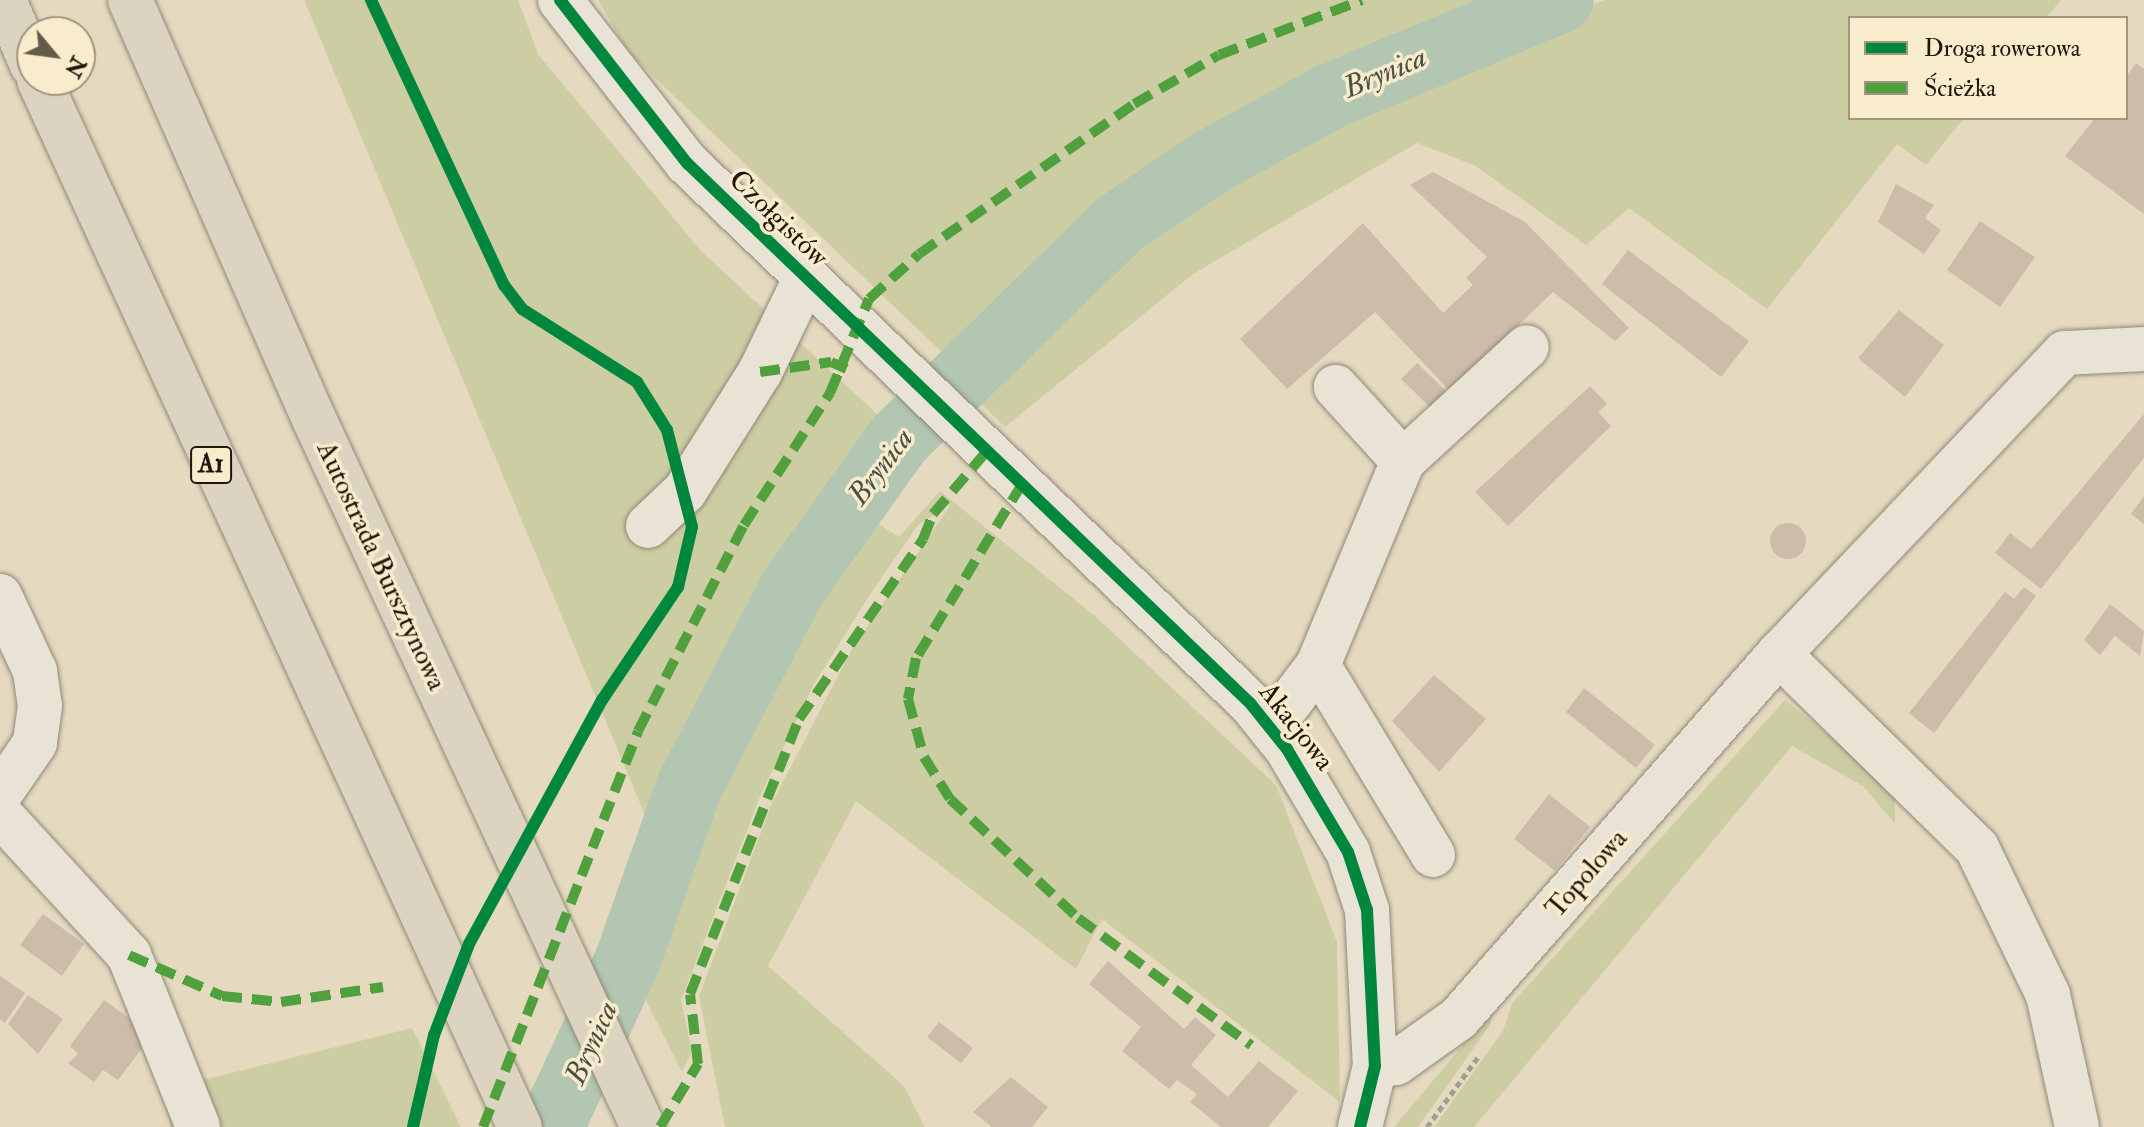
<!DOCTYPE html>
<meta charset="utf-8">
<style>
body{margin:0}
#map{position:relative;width:2144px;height:1127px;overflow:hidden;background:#e5dabf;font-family:"IM FELL Double Pica",serif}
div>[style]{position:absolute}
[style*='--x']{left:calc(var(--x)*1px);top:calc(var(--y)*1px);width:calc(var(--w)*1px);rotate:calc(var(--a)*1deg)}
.green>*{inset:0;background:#cdcda4}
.river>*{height:66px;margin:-33px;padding:0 33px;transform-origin:33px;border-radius:33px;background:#b2c6b1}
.building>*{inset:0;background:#cdbca9}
.round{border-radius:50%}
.path>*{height:5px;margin-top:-2.5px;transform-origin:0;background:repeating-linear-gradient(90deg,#a39e93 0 6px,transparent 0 10px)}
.roads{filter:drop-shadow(0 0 2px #908979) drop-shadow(0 0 2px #908979)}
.minor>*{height:44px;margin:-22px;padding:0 22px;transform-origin:22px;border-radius:22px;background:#e9e3d6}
.highway>*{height:44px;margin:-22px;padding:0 22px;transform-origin:22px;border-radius:22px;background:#dcd3c1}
.quiet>*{height:10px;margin-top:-5px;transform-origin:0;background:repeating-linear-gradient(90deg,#50a13e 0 20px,transparent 0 30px)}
.cycleway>*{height:12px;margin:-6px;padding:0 6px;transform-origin:6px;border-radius:6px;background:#00873e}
span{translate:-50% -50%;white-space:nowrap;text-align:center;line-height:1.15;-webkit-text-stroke:7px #f8eccc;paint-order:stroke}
.shield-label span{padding:2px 6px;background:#f8eccc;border:2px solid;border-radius:6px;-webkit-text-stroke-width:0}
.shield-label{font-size:26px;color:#20160d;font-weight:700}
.street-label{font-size:28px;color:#20160d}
.water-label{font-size:30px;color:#4b5144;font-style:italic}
.legend{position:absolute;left:1848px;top:16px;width:280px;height:104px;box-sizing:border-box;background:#f8eccc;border:2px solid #a29680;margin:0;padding:10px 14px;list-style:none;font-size:24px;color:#20160d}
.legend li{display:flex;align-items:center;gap:16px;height:40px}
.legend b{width:40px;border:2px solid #a29680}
.north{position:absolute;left:16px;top:16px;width:80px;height:80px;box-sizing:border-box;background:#f8eccc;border:2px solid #a29680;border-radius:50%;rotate:119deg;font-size:22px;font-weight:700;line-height:32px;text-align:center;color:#20160d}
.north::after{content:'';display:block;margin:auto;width:28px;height:36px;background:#655b4b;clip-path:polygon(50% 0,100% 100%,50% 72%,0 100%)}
</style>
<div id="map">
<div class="green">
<i style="clip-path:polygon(304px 0,518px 0,538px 54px,701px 251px,888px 424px,810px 519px,722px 669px,650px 827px)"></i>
<i style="clip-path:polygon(598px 0,1508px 0,1268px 107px,1106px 213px,952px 362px,627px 51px)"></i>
<i style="clip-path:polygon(1605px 0,2061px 0,2046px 18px,1850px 18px,1850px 118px,1964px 118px,1926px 165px,1897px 144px,1767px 309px,1629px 208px,1586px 245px,1476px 166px,1417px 143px,1193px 274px,1005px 427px,971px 394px,1204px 186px,1332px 114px)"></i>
<i style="clip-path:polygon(940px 491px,1095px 616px,1276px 785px,1337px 942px,1340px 1102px,1102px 919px,1076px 969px,856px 801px,768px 966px,904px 1086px,925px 1127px,725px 1127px,699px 996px,772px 803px,852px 649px,951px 504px,918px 525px,871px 593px,814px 684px,761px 794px,681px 1000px,692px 1051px,682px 1072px,634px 977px,706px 797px,786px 641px,866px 516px,899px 537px)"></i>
<i style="clip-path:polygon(1785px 700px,1895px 789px,1895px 824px,1863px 786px,1792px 746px,1474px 1127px,1434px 1127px,1503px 1031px,1512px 1003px)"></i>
<i style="clip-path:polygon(1494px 1008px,1490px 1025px,1418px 1127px,1394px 1127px)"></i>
<i style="clip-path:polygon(412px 1028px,461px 1127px,170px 1127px,166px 1089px)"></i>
</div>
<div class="river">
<i style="--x:551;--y:1127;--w:182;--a:-65.3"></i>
<i style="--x:627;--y:962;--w:186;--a:-70.5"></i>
<i style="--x:689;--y:787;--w:223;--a:-62.5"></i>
<i style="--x:792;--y:589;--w:184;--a:-54.5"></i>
<i style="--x:899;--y:439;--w:306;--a:-44.3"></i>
<i style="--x:1118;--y:225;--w:110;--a:-34.3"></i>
<i style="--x:1209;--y:163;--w:139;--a:-28.8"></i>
<i style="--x:1331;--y:96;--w:249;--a:-22.7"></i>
</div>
<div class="building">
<i style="clip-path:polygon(2136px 63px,2144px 69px,2144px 214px,2065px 156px,2095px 118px,2126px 118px,2126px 77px)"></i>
<i style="clip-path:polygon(1433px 172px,1525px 222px,1629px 328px,1615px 341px,1553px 292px,1450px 391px,1375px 312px,1287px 389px,1240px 339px,1363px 223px,1443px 313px,1473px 285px,1466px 278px,1487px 257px,1410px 185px)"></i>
<i style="clip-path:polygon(1896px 184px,1934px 205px,1925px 218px,1941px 230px,1924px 254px,1878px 222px)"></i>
<i style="clip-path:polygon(1980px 221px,2035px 257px,2000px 307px,1947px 270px)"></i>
<i style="clip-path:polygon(1628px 250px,1749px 341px,1721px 377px,1602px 284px)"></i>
<i style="clip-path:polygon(1899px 310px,1944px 345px,1905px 397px,1858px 358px)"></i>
<i style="clip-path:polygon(1417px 363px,1447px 392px,1431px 408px,1401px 379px)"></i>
<i style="clip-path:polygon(1590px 386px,1607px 404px,1598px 412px,1611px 426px,1508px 526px,1475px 492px)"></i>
<i style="clip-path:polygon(2144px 414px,2144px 458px,2041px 589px,1995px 553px,2010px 533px,2031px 549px)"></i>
<i style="clip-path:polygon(2144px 496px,2144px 524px,2131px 514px)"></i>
<i class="round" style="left:1770px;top:523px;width:36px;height:36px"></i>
<i style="clip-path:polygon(2024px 587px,2036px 596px,1934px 733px,1909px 713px,2005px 592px,2014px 599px)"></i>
<i style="clip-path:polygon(2110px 604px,2144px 631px,2140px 656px,2115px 636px,2100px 655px,2084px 640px)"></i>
<i style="clip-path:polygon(1434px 675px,1486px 719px,1439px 772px,1392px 721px)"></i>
<i style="clip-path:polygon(1584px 688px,1655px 745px,1636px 768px,1566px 712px)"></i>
<i style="clip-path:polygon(1549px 794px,1590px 827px,1555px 871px,1514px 839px)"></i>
<i style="clip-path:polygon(43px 914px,84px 944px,62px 976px,20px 945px)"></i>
<i style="clip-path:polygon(1108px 961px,1184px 1029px,1195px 1017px,1216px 1035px,1191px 1065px,1228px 1097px,1259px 1061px,1298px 1091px,1268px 1127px,1221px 1127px,1190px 1102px,1197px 1094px,1177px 1080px,1169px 1089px,1122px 1051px,1141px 1027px,1089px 984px)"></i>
<i style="clip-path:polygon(0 976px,25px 993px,5px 1023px,0 1019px)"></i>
<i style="clip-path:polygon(28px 995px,63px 1019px,38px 1054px,8px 1024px)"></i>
<i style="clip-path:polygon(104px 1000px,152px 1035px,118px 1080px,103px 1070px,94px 1082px,68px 1063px,78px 1054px,70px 1046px)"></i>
<i style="clip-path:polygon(939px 1022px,973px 1048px,961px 1063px,927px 1037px)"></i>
<i style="clip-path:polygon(1011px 1077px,1048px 1107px,1032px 1127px,992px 1127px,973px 1112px)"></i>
</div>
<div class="path">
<i style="--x:1427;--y:1127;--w:87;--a:-53.9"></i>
</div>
<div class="roads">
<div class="minor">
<i style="--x:560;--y:0;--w:207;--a:52.1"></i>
<i style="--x:687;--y:163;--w:780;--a:43.81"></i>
<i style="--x:1250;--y:703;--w:59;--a:51.2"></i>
<i style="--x:1287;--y:749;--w:120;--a:59.4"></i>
<i style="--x:1348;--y:852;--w:61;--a:71.9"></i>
<i style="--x:1367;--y:910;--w:156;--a:87.1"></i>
<i style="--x:1375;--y:1066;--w:63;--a:103.8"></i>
<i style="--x:1403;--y:461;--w:168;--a:-42.6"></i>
<i style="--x:648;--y:526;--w:51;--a:-43.4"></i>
<i style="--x:685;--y:491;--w:141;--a:-57.8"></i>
<i style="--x:760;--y:372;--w:103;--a:-64.2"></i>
<i style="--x:0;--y:596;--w:83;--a:65"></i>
<i style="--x:35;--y:671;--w:35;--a:82"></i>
<i style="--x:40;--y:706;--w:37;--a:98"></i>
<i style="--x:35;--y:743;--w:62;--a:124.5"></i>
<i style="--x:1779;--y:654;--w:277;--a:44.4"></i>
<i style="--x:1977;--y:848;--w:163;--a:64.2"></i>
<i style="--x:2048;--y:995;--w:135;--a:77.6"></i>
<i style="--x:1318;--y:665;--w:222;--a:58.8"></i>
<i style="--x:1271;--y:727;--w:78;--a:-52.8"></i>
<i style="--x:1318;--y:665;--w:221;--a:-67.4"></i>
<i style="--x:1403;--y:461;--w:100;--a:-132.2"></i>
<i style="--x:0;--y:814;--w:191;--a:47.5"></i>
<i style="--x:129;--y:955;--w:185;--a:68.1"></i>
<i style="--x:1375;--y:1066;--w:21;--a:-8"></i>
<i style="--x:1396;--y:1063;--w:77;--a:-35.5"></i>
<i style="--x:1459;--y:1018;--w:485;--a:-48.7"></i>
<i style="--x:1779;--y:654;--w:415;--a:-46.5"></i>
<i style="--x:2065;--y:353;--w:79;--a:-2.9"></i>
</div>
<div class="highway">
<i style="--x:4;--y:0;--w:71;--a:66.7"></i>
<i style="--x:130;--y:0;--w:458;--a:66.3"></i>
<i style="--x:314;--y:419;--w:781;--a:65.08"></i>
<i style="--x:39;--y:80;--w:1152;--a:65.33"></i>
</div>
</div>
<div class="quiet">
<i style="--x:760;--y:372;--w:72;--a:-8"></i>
<i style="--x:831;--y:362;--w:17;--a:24"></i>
<i style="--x:1022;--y:484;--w:204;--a:121.3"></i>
<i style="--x:916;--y:658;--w:42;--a:101"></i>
<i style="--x:908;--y:699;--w:60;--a:74.6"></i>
<i style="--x:924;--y:757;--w:49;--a:58.2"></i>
<i style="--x:950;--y:799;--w:175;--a:42.9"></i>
<i style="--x:1078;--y:918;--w:215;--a:36.3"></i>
<i style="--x:129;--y:955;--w:102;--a:23.8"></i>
<i style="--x:222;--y:996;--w:59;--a:5.8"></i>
<i style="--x:281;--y:1002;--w:103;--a:-8.4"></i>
<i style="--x:483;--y:1127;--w:425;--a:-68.6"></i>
<i style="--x:638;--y:731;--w:232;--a:-62.8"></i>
<i style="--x:744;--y:525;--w:158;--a:-56.9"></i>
<i style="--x:830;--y:393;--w:102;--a:-67.5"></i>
<i style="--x:869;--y:299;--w:67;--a:-42"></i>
<i style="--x:919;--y:254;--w:262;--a:-34.9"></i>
<i style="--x:1134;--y:104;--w:98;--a:-30"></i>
<i style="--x:1219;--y:55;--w:153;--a:-21"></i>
<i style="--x:660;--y:1127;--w:74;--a:-58.9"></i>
<i style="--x:698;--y:1064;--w:70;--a:-96.5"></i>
<i style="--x:690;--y:994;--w:296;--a:-68.4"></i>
<i style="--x:799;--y:719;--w:219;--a:-55.4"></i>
<i style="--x:923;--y:539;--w:27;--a:-68"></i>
<i style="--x:933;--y:514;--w:82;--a:-49.5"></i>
</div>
<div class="cycleway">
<i style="--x:371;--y:0;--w:315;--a:65"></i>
<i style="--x:504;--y:285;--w:30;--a:53"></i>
<i style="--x:522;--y:309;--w:136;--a:32.4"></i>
<i style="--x:637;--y:382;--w:57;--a:58"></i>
<i style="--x:667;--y:430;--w:100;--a:75.5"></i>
<i style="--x:692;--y:527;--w:62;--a:103.1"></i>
<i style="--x:678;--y:587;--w:136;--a:123.9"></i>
<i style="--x:602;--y:700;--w:278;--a:118.6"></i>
<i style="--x:469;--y:944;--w:97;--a:111"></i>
<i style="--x:434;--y:1035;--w:94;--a:102.9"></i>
<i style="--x:560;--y:0;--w:207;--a:52.1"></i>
<i style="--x:687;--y:163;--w:780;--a:43.81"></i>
<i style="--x:1250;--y:703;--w:59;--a:51.2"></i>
<i style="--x:1287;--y:749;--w:120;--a:59.4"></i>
<i style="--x:1348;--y:852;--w:61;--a:71.9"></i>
<i style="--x:1367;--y:910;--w:156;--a:87.1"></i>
<i style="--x:1375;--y:1066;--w:63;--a:103.8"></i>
</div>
<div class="shield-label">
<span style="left:211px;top:465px">A1</span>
</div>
<div class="street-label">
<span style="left:778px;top:219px;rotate:44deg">Czołgistów</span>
<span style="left:381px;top:566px;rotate:65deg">Autostrada Bursztynowa</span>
<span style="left:1296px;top:727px;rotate:52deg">Akacjowa</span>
<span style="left:1587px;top:874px;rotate:-49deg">Topolowa</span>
</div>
<div class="water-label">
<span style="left:1385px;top:73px;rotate:-23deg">Brynica</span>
<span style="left:881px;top:467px;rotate:-53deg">Brynica</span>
<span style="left:592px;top:1043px;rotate:-66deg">Brynica</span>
</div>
<ul class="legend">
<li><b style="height:10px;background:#00873e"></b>Droga rowerowa</li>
<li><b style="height:10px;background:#50a13e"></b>Ścieżka</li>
</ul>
<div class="north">N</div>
</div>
